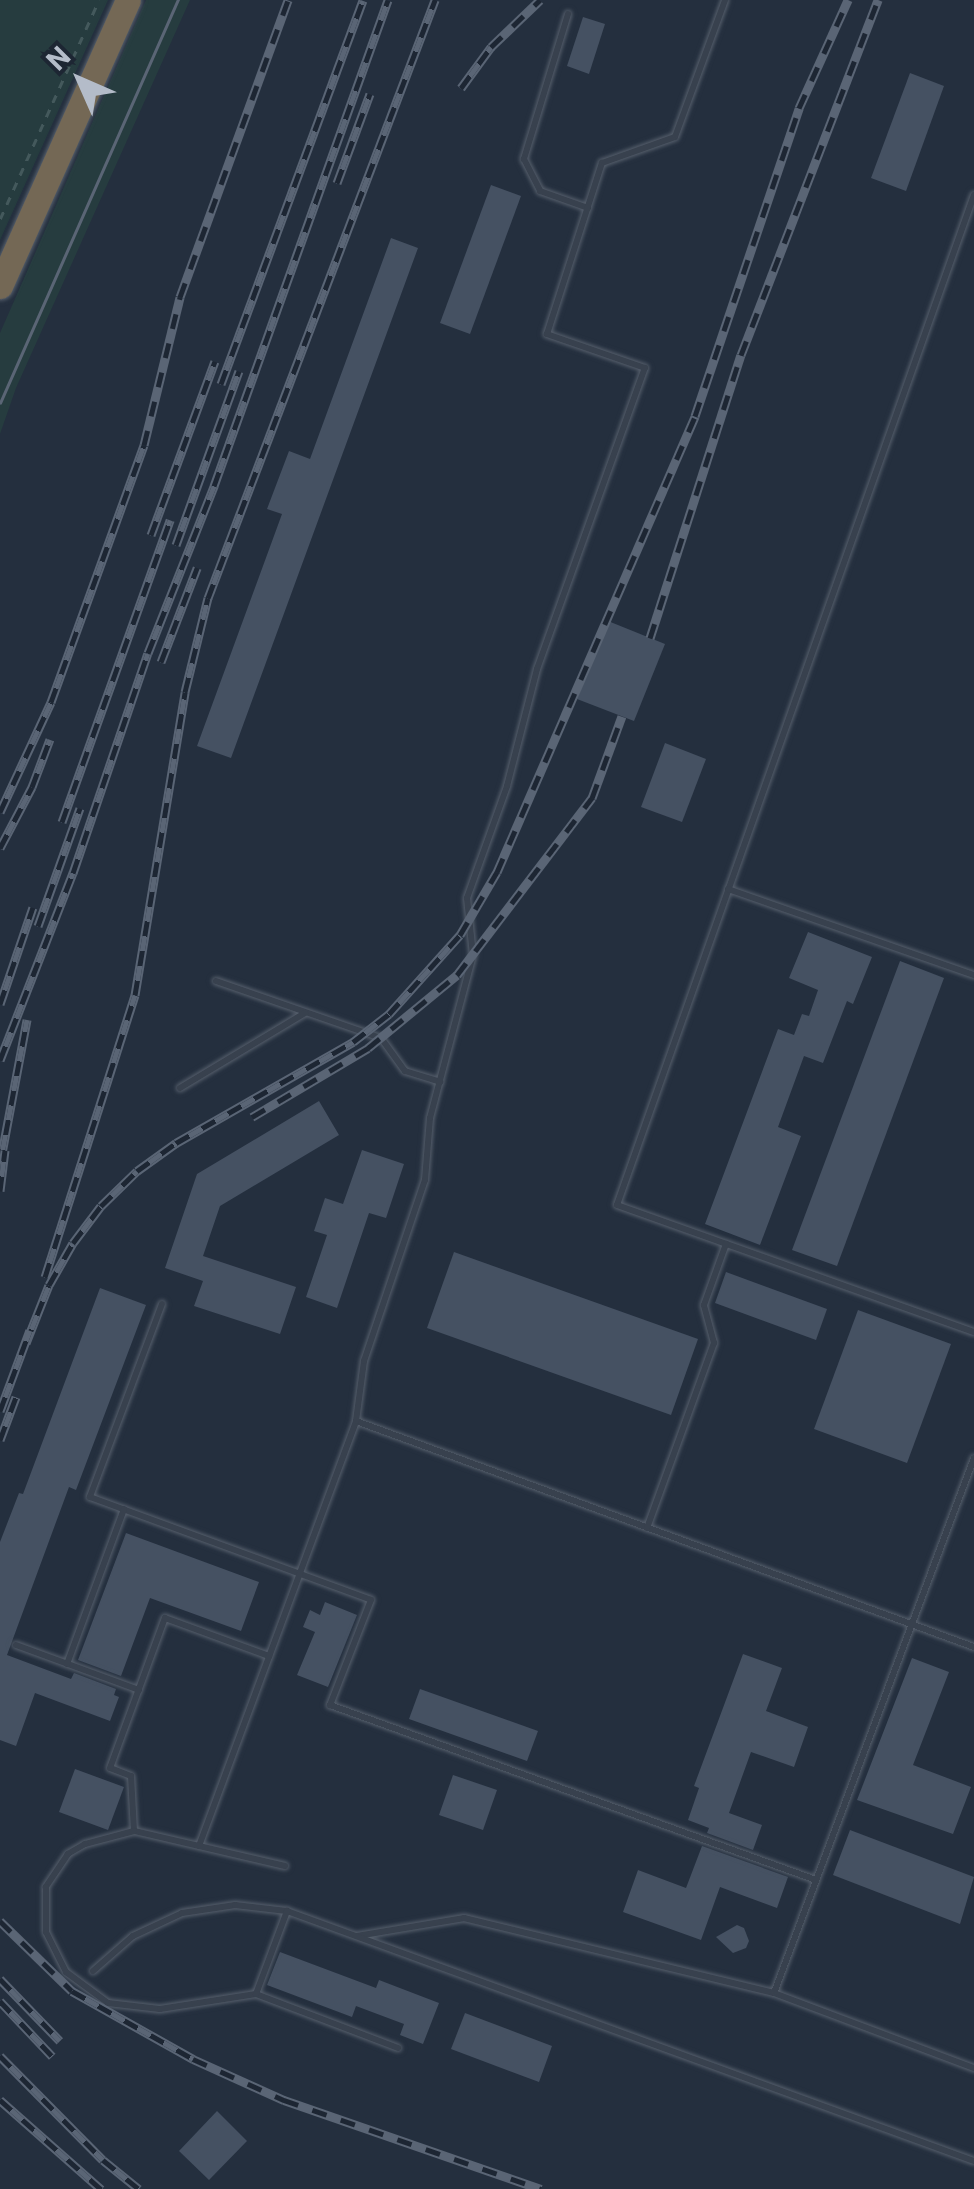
<!DOCTYPE html>
<style>
body{margin:0}
#map{position:relative;width:974px;height:2189px;overflow:hidden;background:#242f3e;font-family:Roboto,sans-serif}
div>[style]{position:absolute}
[style*='--x']{left:calc(var(--x)*1px);top:calc(var(--y)*1px);width:calc(var(--w)*1px);rotate:calc(var(--a)*1deg)}
.green>*{inset:0;background:#263c3f}
.building>*{inset:0;background:#455162}
.path>*{height:2.5px;margin-top:-1.25px;transform-origin:0;background:repeating-linear-gradient(90deg,#44595c 0 8px,transparent 0 16px)}
.roads{filter:drop-shadow(0 0 2px #565f6c) drop-shadow(0 0 2px #565f6c)}
.lane>*{height:6px;margin:-3px;padding:0 3px;transform-origin:3px;border-radius:3px;background:#38414e}
.highway>*{height:25px;margin:-12.5px;padding:0 12.5px;transform-origin:12.5px;border-radius:12.5px;background:#746855}
.tram>*{height:2.5px;margin:-1.25px;padding:0 1.25px;transform-origin:1.25px;border-radius:1.25px;background:#5a6575}
.rail>*{height:9px;margin-top:-4.5px;transform-origin:0;background:repeating-linear-gradient(90deg,#1d2633 0 15px,#5a6575 0 30px);box-sizing:border-box;border-block:2px solid #5a6575}
span{translate:-50% -50%;white-space:nowrap;text-align:center;line-height:1.15;-webkit-text-stroke:8px #1d2633;paint-order:stroke}
.north{position:absolute;left:30px;top:30px;width:100px;height:100px;-webkit-text-stroke:8px #1d2633;paint-order:stroke;rotate:315deg;font-size:28px;font-weight:700;line-height:40px;text-align:center;color:#b4bcc9}
.north::after{content:'';display:block;margin:auto;width:35px;height:45px;background:#b4bcc9;clip-path:polygon(50% 0,100% 100%,50% 72%,0 100%)}
</style>
<div id="map">
<div class="green">
<i style="clip-path:polygon(0 0,108px 0,0 240px)"></i>
<i style="clip-path:polygon(146px 0,190px 0,16px 388px,0 434px,0 333px)"></i>
</div>
<div class="building">
<i style="clip-path:polygon(583px 17px,605px 24px,589px 74px,567px 66px)"></i>
<i style="clip-path:polygon(910px 73px,944px 86px,906px 191px,871px 178px)"></i>
<i style="clip-path:polygon(491px 185px,521px 196px,470px 334px,440px 323px)"></i>
<i style="clip-path:polygon(391px 238px,418px 248px,231px 758px,197px 746px,282px 514px,267px 509px,289px 451px,310px 459px)"></i>
<i style="clip-path:polygon(608px 621px,665px 644px,634px 721px,577px 699px)"></i>
<i style="clip-path:polygon(665px 743px,706px 759px,682px 822px,641px 807px)"></i>
<i style="clip-path:polygon(808px 932px,872px 957px,853px 1004px,847px 1001px,823px 1063px,804px 1056px,778px 1127px,801px 1136px,760px 1245px,705px 1224px,778px 1029px,794px 1035px,802px 1014px,809px 1016px,818px 990px,789px 978px)"></i>
<i style="clip-path:polygon(900px 961px,944px 978px,837px 1266px,792px 1250px)"></i>
<i style="clip-path:polygon(319px 1101px,339px 1135px,220px 1206px,203px 1256px,296px 1287px,280px 1334px,194px 1306px,203px 1281px,165px 1268px,197px 1174px)"></i>
<i style="clip-path:polygon(362px 1150px,404px 1164px,386px 1218px,369px 1213px,337px 1308px,306px 1297px,327px 1235px,314px 1231px,325px 1198px,343px 1204px)"></i>
<i style="clip-path:polygon(454px 1252px,698px 1339px,671px 1415px,427px 1328px)"></i>
<i style="clip-path:polygon(726px 1272px,827px 1309px,816px 1340px,715px 1303px)"></i>
<i style="clip-path:polygon(100px 1288px,146px 1305px,76px 1490px,69px 1487px,7px 1655px,71px 1679px,74px 1673px,116px 1689px,114px 1695px,119px 1697px,110px 1721px,35px 1693px,16px 1746px,0 1740px,0 1542px,19px 1493px,23px 1494px)"></i>
<i style="clip-path:polygon(858px 1310px,951px 1344px,907px 1463px,814px 1429px)"></i>
<i style="clip-path:polygon(126px 1533px,259px 1582px,241px 1631px,150px 1598px,121px 1676px,78px 1660px)"></i>
<i style="clip-path:polygon(325px 1602px,357px 1615px,328px 1687px,297px 1675px,315px 1632px,303px 1627px,310px 1610px,320px 1615px)"></i>
<i style="clip-path:polygon(743px 1654px,782px 1668px,766px 1711px,808px 1727px,794px 1767px,751px 1752px,729px 1813px,762px 1825px,753px 1850px,707px 1833px,709px 1828px,688px 1820px,699px 1788px,694px 1786px)"></i>
<i style="clip-path:polygon(912px 1658px,949px 1672px,913px 1765px,971px 1787px,953px 1834px,857px 1800px)"></i>
<i style="clip-path:polygon(420px 1689px,538px 1731px,527px 1761px,409px 1719px)"></i>
<i style="clip-path:polygon(75px 1769px,124px 1787px,108px 1830px,59px 1812px)"></i>
<i style="clip-path:polygon(453px 1775px,497px 1790px,483px 1830px,439px 1815px)"></i>
<i style="clip-path:polygon(850px 1830px,974px 1877px,960px 1924px,833px 1875px)"></i>
<i style="clip-path:polygon(702px 1846px,788px 1877px,777px 1908px,720px 1887px,701px 1940px,623px 1912px,638px 1870px,686px 1888px)"></i>
<i style="clip-path:polygon(737px 1925px,744px 1928px,749px 1941px,746px 1948px,733px 1953px,716px 1937px)"></i>
<i style="clip-path:polygon(280px 1952px,376px 1988px,379px 1980px,439px 2003px,423px 2044px,400px 2035px,404px 2024px,356px 2006px,352px 2017px,267px 1985px)"></i>
<i style="clip-path:polygon(465px 2013px,552px 2046px,539px 2082px,451px 2049px)"></i>
<i style="clip-path:polygon(217px 2111px,247px 2141px,209px 2180px,179px 2151px)"></i>
</div>
<div class="path">
<i style="--x:0;--y:219;--w:240;--a:-65.7"></i>
</div>
<div class="roads">
<div class="lane">
<i style="--x:568;--y:14;--w:152;--a:106.9"></i>
<i style="--x:524;--y:159;--w:36;--a:63"></i>
<i style="--x:540;--y:191;--w:51;--a:19.5"></i>
<i style="--x:974;--y:195;--w:1071;--a:109.47"></i>
<i style="--x:617;--y:1205;--w:379;--a:19.6"></i>
<i style="--x:728;--y:889;--w:261;--a:19.3"></i>
<i style="--x:216;--y:981;--w:175;--a:19.1"></i>
<i style="--x:381;--y:1038;--w:41;--a:54"></i>
<i style="--x:405;--y:1071;--w:37;--a:17"></i>
<i style="--x:180;--y:1088;--w:146;--a:-31"></i>
<i style="--x:162;--y:1304;--w:206;--a:110.5"></i>
<i style="--x:90;--y:1497;--w:299;--a:20.1"></i>
<i style="--x:371;--y:1600;--w:113;--a:111.3"></i>
<i style="--x:330;--y:1705;--w:517;--a:19.8"></i>
<i style="--x:356;--y:1421;--w:658;--a:20.09"></i>
<i style="--x:647;--y:1528;--w:197;--a:-70.1"></i>
<i style="--x:714;--y:1343;--w:39;--a:-105"></i>
<i style="--x:704;--y:1305;--w:65;--a:-70.2"></i>
<i style="--x:16;--y:1645;--w:131;--a:20.1"></i>
<i style="--x:67;--y:1664;--w:165;--a:-69.8"></i>
<i style="--x:134;--y:1831;--w:55;--a:-93.1"></i>
<i style="--x:131;--y:1776;--w:22;--a:-159"></i>
<i style="--x:110;--y:1768;--w:160;--a:-69.9"></i>
<i style="--x:165;--y:1618;--w:111;--a:20.1"></i>
<i style="--x:199;--y:1846;--w:453;--a:-69.7"></i>
<i style="--x:356;--y:1421;--w:61;--a:-82.4"></i>
<i style="--x:364;--y:1361;--w:191;--a:-71.4"></i>
<i style="--x:425;--y:1180;--w:62;--a:-85.4"></i>
<i style="--x:430;--y:1118;--w:169;--a:-75.2"></i>
<i style="--x:473;--y:955;--w:57;--a:-96"></i>
<i style="--x:467;--y:898;--w:119;--a:-70.3"></i>
<i style="--x:507;--y:786;--w:121;--a:-75.6"></i>
<i style="--x:537;--y:669;--w:320;--a:-70.3"></i>
<i style="--x:645;--y:368;--w:104;--a:-160.9"></i>
<i style="--x:547;--y:334;--w:180;--a:-72.2"></i>
<i style="--x:602;--y:163;--w:77;--a:-19.6"></i>
<i style="--x:675;--y:137;--w:146;--a:-69.9"></i>
<i style="--x:285;--y:1866;--w:155;--a:-166.9"></i>
<i style="--x:134;--y:1831;--w:51;--a:165.1"></i>
<i style="--x:85;--y:1844;--w:20;--a:150"></i>
<i style="--x:68;--y:1854;--w:40;--a:124"></i>
<i style="--x:46;--y:1887;--w:45;--a:90"></i>
<i style="--x:46;--y:1932;--w:45;--a:63.4"></i>
<i style="--x:66;--y:1972;--w:52;--a:36.4"></i>
<i style="--x:108;--y:2003;--w:52;--a:6.6"></i>
<i style="--x:160;--y:2009;--w:97;--a:-8.9"></i>
<i style="--x:256;--y:1994;--w:152;--a:20.8"></i>
<i style="--x:357;--y:1936;--w:109;--a:-9.5"></i>
<i style="--x:464;--y:1918;--w:319;--a:13.6"></i>
<i style="--x:774;--y:1993;--w:214;--a:20.6"></i>
<i style="--x:93;--y:1971;--w:53;--a:-41.2"></i>
<i style="--x:133;--y:1936;--w:54;--a:-25.1"></i>
<i style="--x:182;--y:1913;--w:54;--a:-8.6"></i>
<i style="--x:235;--y:1905;--w:52;--a:6.6"></i>
<i style="--x:287;--y:1911;--w:731;--a:20"></i>
<i style="--x:774;--y:1993;--w:571;--a:-69.5"></i>
<i style="--x:256;--y:1994;--w:89;--a:-69.5"></i>
</div>
<div class="highway">
<i style="--x:0;--y:286;--w:313;--a:-65.9"></i>
</div>
</div>
<div class="tram">
<i style="--x:0;--y:403;--w:441;--a:-66.2"></i>
</div>
<div class="rail">
<i style="--x:461;--y:88;--w:51;--a:-53.8"></i>
<i style="--x:491;--y:47;--w:68;--a:-43.8"></i>
<i style="--x:337;--y:183;--w:95;--a:-69.7"></i>
<i style="--x:221;--y:384;--w:409;--a:-69.7"></i>
<i style="--x:151;--y:535;--w:185;--a:-69.8"></i>
<i style="--x:176;--y:545;--w:185;--a:-70.1"></i>
<i style="--x:650;--y:638;--w:297;--a:-72.2"></i>
<i style="--x:741;--y:355;--w:381;--a:-68.9"></i>
<i style="--x:161;--y:662;--w:101;--a:-69"></i>
<i style="--x:0;--y:812;--w:121;--a:-65.1"></i>
<i style="--x:51;--y:702;--w:273;--a:-70.1"></i>
<i style="--x:144;--y:445;--w:152;--a:-76.3"></i>
<i style="--x:180;--y:297;--w:316;--a:-70"></i>
<i style="--x:62;--y:822;--w:321;--a:-70.3"></i>
<i style="--x:0;--y:848;--w:69;--a:-62.3"></i>
<i style="--x:32;--y:787;--w:51;--a:-69.4"></i>
<i style="--x:38;--y:926;--w:125;--a:-70.4"></i>
<i style="--x:0;--y:1004;--w:102;--a:-71.2"></i>
<i style="--x:0;--y:1060;--w:201;--a:-68.7"></i>
<i style="--x:73;--y:873;--w:232;--a:-71.2"></i>
<i style="--x:148;--y:653;--w:180;--a:-68.4"></i>
<i style="--x:214;--y:486;--w:516;--a:-70.3"></i>
<i style="--x:252;--y:1117;--w:135;--a:-30.7"></i>
<i style="--x:368;--y:1048;--w:115;--a:-39.4"></i>
<i style="--x:457;--y:975;--w:223;--a:-52.7"></i>
<i style="--x:592;--y:798;--w:87;--a:-69.9"></i>
<i style="--x:0;--y:1164;--w:147;--a:-79.4"></i>
<i style="--x:0;--y:1191;--w:41;--a:-83"></i>
<i style="--x:45;--y:1277;--w:296;--a:-72.3"></i>
<i style="--x:135;--y:995;--w:307;--a:-80.6"></i>
<i style="--x:185;--y:692;--w:97;--a:-76.3"></i>
<i style="--x:208;--y:598;--w:640;--a:-69.21"></i>
<i style="--x:26;--y:1343;--w:62;--a:-68.4"></i>
<i style="--x:49;--y:1285;--w:48;--a:-60.3"></i>
<i style="--x:73;--y:1243;--w:46;--a:-52.9"></i>
<i style="--x:101;--y:1206;--w:50;--a:-44.2"></i>
<i style="--x:137;--y:1171;--w:48;--a:-35.7"></i>
<i style="--x:176;--y:1143;--w:204;--a:-29.7"></i>
<i style="--x:353;--y:1042;--w:46;--a:-37.9"></i>
<i style="--x:389;--y:1014;--w:106;--a:-48.1"></i>
<i style="--x:460;--y:935;--w:73;--a:-59.6"></i>
<i style="--x:497;--y:872;--w:497;--a:-66.5"></i>
<i style="--x:695;--y:416;--w:325;--a:-71.3"></i>
<i style="--x:799;--y:108;--w:119;--a:-65.6"></i>
<i style="--x:0;--y:1411;--w:86;--a:-69.7"></i>
<i style="--x:0;--y:1440;--w:46;--a:-69.6"></i>
<i style="--x:0;--y:1921;--w:100;--a:44.2"></i>
<i style="--x:72;--y:1991;--w:139;--a:29.3"></i>
<i style="--x:193;--y:2059;--w:100;--a:24.3"></i>
<i style="--x:284;--y:2100;--w:272;--a:19.1"></i>
<i style="--x:0;--y:1979;--w:86;--a:45.9"></i>
<i style="--x:0;--y:2001;--w:76;--a:46.6"></i>
<i style="--x:0;--y:2056;--w:146;--a:45.3"></i>
<i style="--x:103;--y:2160;--w:46;--a:38.9"></i>
<i style="--x:0;--y:2100;--w:135;--a:41.4"></i>
</div>
<div class="north">N</div>
</div>
